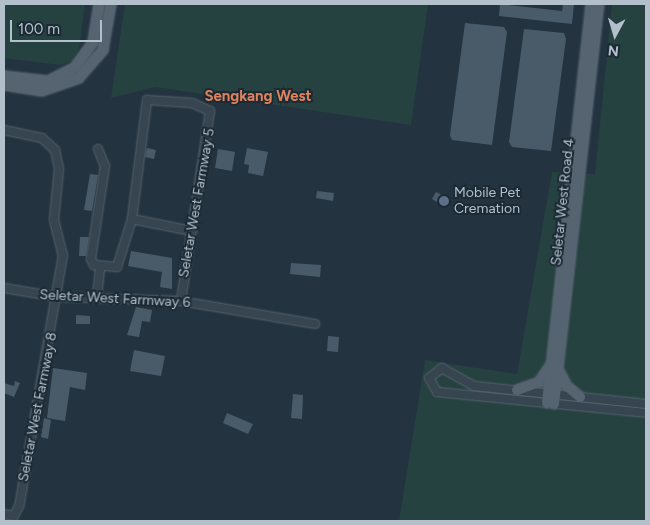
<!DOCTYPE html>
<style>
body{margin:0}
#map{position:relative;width:650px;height:525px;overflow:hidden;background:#233440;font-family:Figtree,sans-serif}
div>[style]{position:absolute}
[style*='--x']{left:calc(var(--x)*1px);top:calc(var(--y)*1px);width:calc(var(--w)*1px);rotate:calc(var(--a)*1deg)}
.green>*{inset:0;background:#254140}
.building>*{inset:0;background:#495b69}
.roads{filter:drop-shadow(0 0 1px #55636e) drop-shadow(0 0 1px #55636e)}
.minor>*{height:8px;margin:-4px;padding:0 4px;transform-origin:4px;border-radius:4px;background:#374550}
.major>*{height:10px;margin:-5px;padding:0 5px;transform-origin:5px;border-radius:5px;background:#556470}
.dots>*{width:14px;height:14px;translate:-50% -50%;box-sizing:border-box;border:2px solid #1c2a35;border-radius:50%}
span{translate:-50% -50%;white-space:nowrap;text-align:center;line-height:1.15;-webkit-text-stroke:4px #1c2a35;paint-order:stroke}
.poi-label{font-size:14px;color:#b3c0cb}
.left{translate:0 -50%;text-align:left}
.street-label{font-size:14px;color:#b3c0cb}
.neighbourhood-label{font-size:15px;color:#dc825d;font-weight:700}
.frame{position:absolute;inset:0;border:5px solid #b3c0cb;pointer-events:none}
.north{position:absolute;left:590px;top:10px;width:50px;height:50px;-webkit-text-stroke:4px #1c2a35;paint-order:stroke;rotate:186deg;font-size:14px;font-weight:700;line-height:20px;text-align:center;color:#b3c0cb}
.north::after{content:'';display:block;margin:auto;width:18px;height:22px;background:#b3c0cb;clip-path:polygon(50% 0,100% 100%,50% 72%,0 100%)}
.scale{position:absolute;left:10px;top:20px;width:92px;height:22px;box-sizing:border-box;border:2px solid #b3c0cb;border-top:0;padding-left:6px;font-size:15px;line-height:18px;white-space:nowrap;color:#b3c0cb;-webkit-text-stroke:4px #1c2a35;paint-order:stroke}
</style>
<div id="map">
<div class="green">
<i style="clip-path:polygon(4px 4px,85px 4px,79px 49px,72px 61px,60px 65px,4px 58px)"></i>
<i style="clip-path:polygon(125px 4px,428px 4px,411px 125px,155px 87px,111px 98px)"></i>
<i style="clip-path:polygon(612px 4px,646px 4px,646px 521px,399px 521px,425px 360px,517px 374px,552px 172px,595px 174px)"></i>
</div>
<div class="building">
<i style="clip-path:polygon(500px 4px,562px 11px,563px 4px,574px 4px,572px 24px,499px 16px)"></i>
<i style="clip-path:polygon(465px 23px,504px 27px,507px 32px,492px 145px,452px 140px,450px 135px)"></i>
<i style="clip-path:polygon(524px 29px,564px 33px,566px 39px,551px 151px,512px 147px,509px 142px)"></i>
<i style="clip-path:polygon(147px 148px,156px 150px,154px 159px,145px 157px)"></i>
<i style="clip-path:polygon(247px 148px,268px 152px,263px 176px,248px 173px,249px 165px,244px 164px)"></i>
<i style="clip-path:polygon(218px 149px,235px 152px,232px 171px,215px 168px)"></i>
<i style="clip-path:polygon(90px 174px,98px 175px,92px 211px,84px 210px)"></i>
<i style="clip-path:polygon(317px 191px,334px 193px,333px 201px,316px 198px)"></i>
<i style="clip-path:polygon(436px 192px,449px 199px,445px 207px,432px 199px)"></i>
<i style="clip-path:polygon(80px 237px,89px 237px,86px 256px,79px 256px)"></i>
<i style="clip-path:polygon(131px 251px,172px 258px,172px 289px,160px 287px,162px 272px,128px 266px)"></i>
<i style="clip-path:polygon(291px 263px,321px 265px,320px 277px,290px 274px)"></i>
<i style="clip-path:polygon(136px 307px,152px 310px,150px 322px,142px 321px,139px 337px,127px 335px)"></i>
<i style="clip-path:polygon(76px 315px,90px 316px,90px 324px,76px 324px)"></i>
<i style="clip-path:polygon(328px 336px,339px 337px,338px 352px,327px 351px)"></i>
<i style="clip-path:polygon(134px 350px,165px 356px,161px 376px,130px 371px)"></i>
<i style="clip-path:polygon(53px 368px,87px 373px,85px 390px,70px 387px,65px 421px,47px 418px)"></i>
<i style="clip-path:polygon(15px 381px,20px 383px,14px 397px,4px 393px,4px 383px,14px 386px)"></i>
<i style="clip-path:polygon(293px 394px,303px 395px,302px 419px,291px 418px)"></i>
<i style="clip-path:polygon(227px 413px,253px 424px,248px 434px,223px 423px)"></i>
<i style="clip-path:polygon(44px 418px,51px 420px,48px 439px,41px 437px)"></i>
</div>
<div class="roads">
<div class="minor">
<i style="--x:4;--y:130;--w:39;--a:12"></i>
<i style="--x:42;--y:138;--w:18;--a:43"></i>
<i style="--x:55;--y:150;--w:19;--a:78"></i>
<i style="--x:59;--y:169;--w:51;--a:95.6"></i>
<i style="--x:54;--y:220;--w:36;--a:76"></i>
<i style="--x:63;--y:255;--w:255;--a:99.9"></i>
<i style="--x:19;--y:506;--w:11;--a:117"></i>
<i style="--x:14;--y:516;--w:10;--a:-169"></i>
<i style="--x:98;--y:149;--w:18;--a:68"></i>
<i style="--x:105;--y:166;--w:94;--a:98.6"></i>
<i style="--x:91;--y:259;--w:7;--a:63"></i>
<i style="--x:94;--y:265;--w:23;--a:5"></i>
<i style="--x:117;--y:267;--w:50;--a:-72.6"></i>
<i style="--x:132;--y:219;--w:120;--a:-82.8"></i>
<i style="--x:147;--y:100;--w:45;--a:3.8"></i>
<i style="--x:192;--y:103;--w:20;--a:24"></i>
<i style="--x:210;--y:111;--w:192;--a:98.7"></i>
<i style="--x:132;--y:219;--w:61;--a:11.3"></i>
<i style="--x:4;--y:288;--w:55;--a:9.5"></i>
<i style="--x:58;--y:297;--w:123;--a:1.9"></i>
<i style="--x:181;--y:301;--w:136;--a:9.7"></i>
<i style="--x:97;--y:297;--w:31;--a:-84"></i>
<i style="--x:646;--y:404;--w:173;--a:-174"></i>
<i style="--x:474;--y:386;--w:37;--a:-151"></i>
<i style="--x:442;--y:368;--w:16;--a:142"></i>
<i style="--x:429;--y:378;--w:16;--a:60"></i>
<i style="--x:437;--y:392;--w:210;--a:5.7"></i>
</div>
<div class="major">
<i style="--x:4;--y:76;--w:44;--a:6.5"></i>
<i style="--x:48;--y:81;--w:30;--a:-27"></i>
<i style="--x:75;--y:67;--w:31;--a:-54"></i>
<i style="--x:93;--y:42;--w:38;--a:-81"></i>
<i style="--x:4;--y:85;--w:38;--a:9"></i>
<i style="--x:42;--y:91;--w:39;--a:-19"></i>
<i style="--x:79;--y:78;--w:37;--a:-49"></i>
<i style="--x:103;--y:50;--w:47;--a:-80.1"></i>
<i style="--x:558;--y:369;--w:19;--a:62"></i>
<i style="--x:567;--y:386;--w:17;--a:40"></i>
<i style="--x:517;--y:390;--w:23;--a:-20"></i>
<i style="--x:539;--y:382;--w:18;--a:-56"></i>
<i style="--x:547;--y:403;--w:401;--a:-83.7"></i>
<i style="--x:554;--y:404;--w:403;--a:-83.6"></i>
</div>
</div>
<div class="dots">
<i style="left:444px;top:201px;background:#5c6f8a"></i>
</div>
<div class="poi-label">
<span class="left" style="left:454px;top:201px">Mobile Pet<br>Cremation</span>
</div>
<div class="street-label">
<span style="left:563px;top:202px;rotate:-84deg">Seletar West Road 4</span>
<span style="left:197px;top:203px;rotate:-80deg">Seletar West Farmway 5</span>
<span style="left:115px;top:299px;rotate:3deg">Seletar West Farmway 6</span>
<span style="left:38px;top:407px;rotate:-79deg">Seletar West Farmway 8</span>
</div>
<div class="neighbourhood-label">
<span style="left:258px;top:97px">Sengkang West</span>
</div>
<div class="frame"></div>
<div class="north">N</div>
<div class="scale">100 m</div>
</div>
